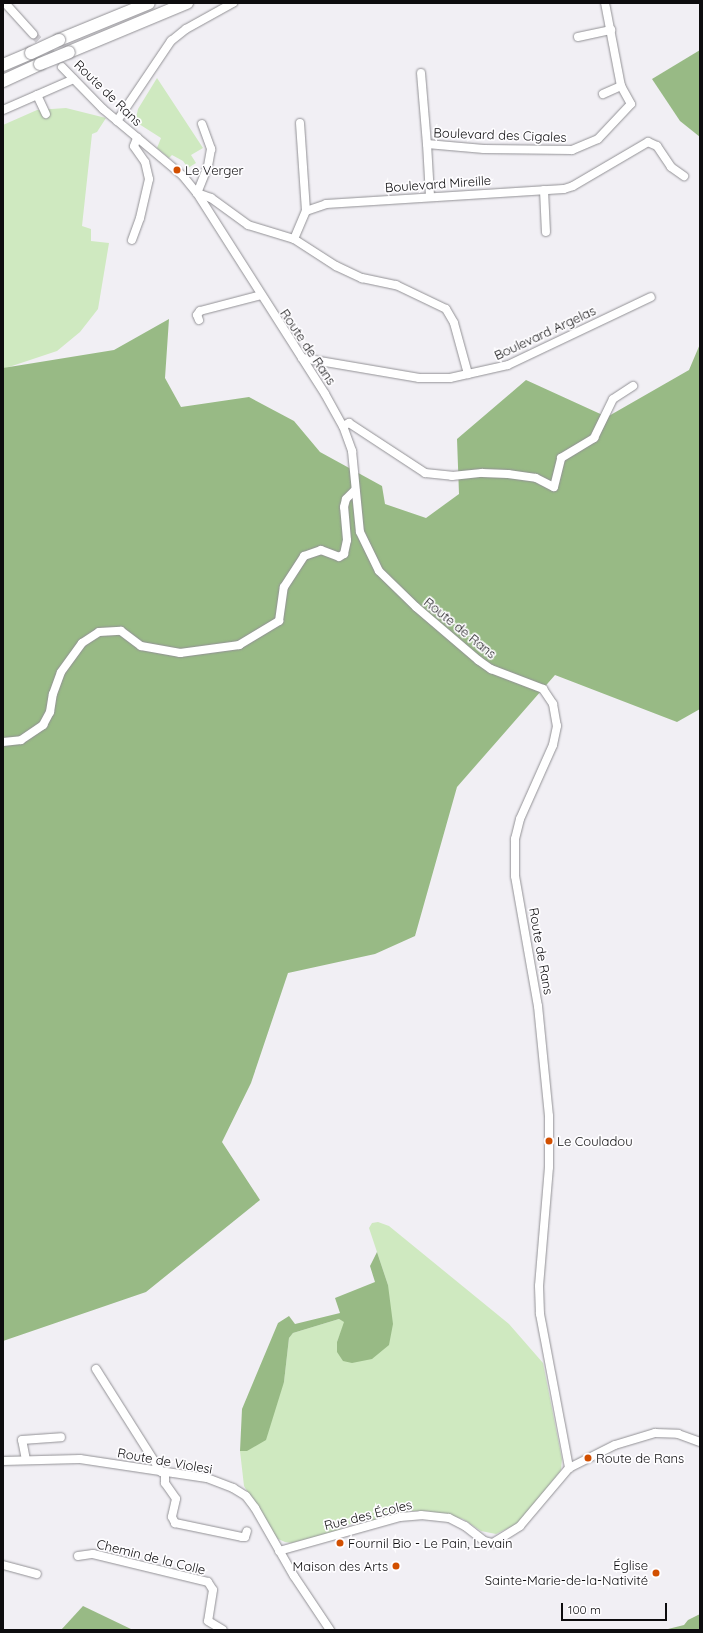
<!DOCTYPE html>
<meta charset="utf-8">
<style>
body{margin:0}
#map{position:relative;width:703px;height:1633px;overflow:hidden;background:#f1eff4;font-family:Quicksand,sans-serif}
div>[style]{position:absolute}
[style*='--x']{left:calc(var(--x)*1px);top:calc(var(--y)*1px);width:calc(var(--w)*1px);rotate:calc(var(--a)*1deg)}
.green>*{inset:0;background:#cfe9c0}
.forest>*{inset:0;background:#98ba85}
.minor-tunnel>*{height:8px;margin-top:-4px;transform-origin:0;background:repeating-linear-gradient(90deg,#cfcdd2 0 8px,transparent 0 12px)}
.roads{filter:drop-shadow(0 0 1px #929195) drop-shadow(0 0 1px #929195)}
.minor>*{height:8px;margin:-4px;padding:0 4px;transform-origin:4px;border-radius:4px;background:#fff}
.highway>*{height:12px;margin:-6px;padding:0 6px;transform-origin:6px;border-radius:6px;background:#fff}
.bridges{filter:drop-shadow(0 0 1px #929195) drop-shadow(0 0 1px #929195)}
.highway-bridge>*{height:12px;margin:-6px;padding:0 6px;transform-origin:6px;border-radius:6px;background:#fff}
.dots>*{width:11px;height:11px;translate:-50% -50%;box-sizing:border-box;border:2px solid #fefdff;border-radius:50%}
span{translate:-50% -50%;white-space:nowrap;text-align:center;line-height:1.15;-webkit-text-stroke:3.5px #fefdff;paint-order:stroke}
.street-label{font-size:13px;color:#0d0c0e}
.poi-label{font-size:13px;color:#0d0c0e}
.left{translate:0 -50%;text-align:left}
.right{translate:-100% -50%;text-align:right}
.frame{position:absolute;inset:0;border:4px solid #0d0c0e;pointer-events:none}
.scale{position:absolute;left:561px;top:1603px;width:106px;height:18px;box-sizing:border-box;border:2px solid #0d0c0e;border-top:0;padding-left:5px;font-size:12px;line-height:14px;white-space:nowrap;color:#0d0c0e;-webkit-text-stroke:3px #fefdff;paint-order:stroke}
</style>
<div id="map">
<div class="green">
<i style="clip-path:polygon(157px 78px,203px 148px,191px 155px,196px 163px,188px 168px,183px 161px,172px 155px,169px 158px,157px 148px,161px 138px,139px 124px,136px 118px,138px 109px)"></i>
<i style="clip-path:polygon(66px 108px,106px 118px,97px 132px,92px 134px,82px 226px,91px 229px,91px 241px,109px 243px,98px 309px,80px 332px,57px 351px,3px 369px,3px 125px,37px 110px)"></i>
<i style="clip-path:polygon(378px 1222px,389px 1226px,509px 1324px,543px 1363px,562px 1459px,561px 1470px,519px 1523px,496px 1534px,481px 1531px,463px 1519px,427px 1511px,409px 1511px,371px 1522px,369px 1519px,340px 1527px,341px 1530px,292px 1543px,285px 1542px,278px 1539px,272px 1531px,244px 1486px,240px 1451px,247px 1451px,284px 1382px,289px 1338px,293px 1333px,339px 1319px,345px 1322px,337px 1342px,388px 1285px,369px 1228px,372px 1223px)"></i>
</div>
<div class="forest">
<i style="clip-path:polygon(700px 50px,700px 137px,680px 121px,652px 79px)"></i>
<i style="clip-path:polygon(169px 319px,165px 378px,181px 407px,249px 397px,294px 421px,320px 452px,382px 486px,385px 504px,426px 518px,459px 494px,457px 439px,526px 380px,607px 417px,689px 370px,700px 344px,700px 709px,677px 722px,555px 675px,457px 787px,415px 936px,375px 954px,288px 973px,251px 1083px,222px 1142px,260px 1200px,146px 1292px,3px 1341px,3px 368px,114px 350px)"></i>
<i style="clip-path:polygon(377px 1252px,388px 1285px,393px 1324px,389px 1345px,372px 1359px,352px 1363px,343px 1361px,337px 1352px,337px 1342px,344px 1322px,339px 1319px,293px 1333px,289px 1338px,284px 1382px,266px 1440px,247px 1451px,240px 1451px,242px 1409px,278px 1323px,289px 1316px,295px 1324px,340px 1313px,335px 1298px,375px 1282px,370px 1266px)"></i>
<i style="clip-path:polygon(83px 1606px,133px 1630px,61px 1630px)"></i>
<i style="clip-path:polygon(700px 1614px,700px 1630px,664px 1630px,684px 1625px,688px 1620px)"></i>
</div>
<div class="minor-tunnel">
<i style="--x:33;--y:34;--w:35;--a:47"></i>
</div>
<div class="roads">
<div class="minor">
<i style="--x:5;--y:3;--w:42;--a:47.9"></i>
<i style="--x:578;--y:37;--w:34;--a:-12"></i>
<i style="--x:62;--y:67;--w:59;--a:45.7"></i>
<i style="--x:103;--y:109;--w:104;--a:39.9"></i>
<i style="--x:183;--y:176;--w:22;--a:51"></i>
<i style="--x:197;--y:193;--w:238;--a:57.5"></i>
<i style="--x:325;--y:394;--w:37;--a:61"></i>
<i style="--x:343;--y:426;--w:27;--a:70"></i>
<i style="--x:352;--y:451;--w:81;--a:84.4"></i>
<i style="--x:360;--y:532;--w:43;--a:64"></i>
<i style="--x:379;--y:571;--w:52;--a:44.2"></i>
<i style="--x:416;--y:607;--w:82;--a:40.5"></i>
<i style="--x:478;--y:660;--w:16;--a:35"></i>
<i style="--x:491;--y:669;--w:56;--a:21"></i>
<i style="--x:543;--y:689;--w:18;--a:56"></i>
<i style="--x:553;--y:704;--w:22;--a:80"></i>
<i style="--x:557;--y:726;--w:19;--a:102"></i>
<i style="--x:553;--y:745;--w:81;--a:114"></i>
<i style="--x:520;--y:819;--w:21;--a:104"></i>
<i style="--x:515;--y:839;--w:37;--a:90"></i>
<i style="--x:515;--y:876;--w:132;--a:80"></i>
<i style="--x:538;--y:1006;--w:111;--a:84.3"></i>
<i style="--x:549;--y:1116;--w:51;--a:90"></i>
<i style="--x:549;--y:1167;--w:119;--a:94.8"></i>
<i style="--x:539;--y:1286;--w:28;--a:88"></i>
<i style="--x:540;--y:1314;--w:157;--a:79.3"></i>
<i style="--x:421;--y:73;--w:71;--a:85.2"></i>
<i style="--x:603;--y:94;--w:20;--a:-24"></i>
<i style="--x:37;--y:95;--w:21;--a:65"></i>
<i style="--x:3;--y:110;--w:77;--a:-23.6"></i>
<i style="--x:117;--y:121;--w:97;--a:-56"></i>
<i style="--x:171;--y:41;--w:19;--a:-39"></i>
<i style="--x:186;--y:29;--w:54;--a:-29"></i>
<i style="--x:300;--y:123;--w:88;--a:86.1"></i>
<i style="--x:202;--y:124;--w:27;--a:70"></i>
<i style="--x:211;--y:149;--w:17;--a:100"></i>
<i style="--x:208;--y:166;--w:29;--a:112"></i>
<i style="--x:197;--y:193;--w:15;--a:20"></i>
<i style="--x:211;--y:198;--w:46;--a:36.1"></i>
<i style="--x:248;--y:225;--w:48;--a:16.9"></i>
<i style="--x:294;--y:239;--w:30;--a:-67"></i>
<i style="--x:306;--y:211;--w:21;--a:-19"></i>
<i style="--x:326;--y:204;--w:238;--a:-3.6"></i>
<i style="--x:564;--y:189;--w:9;--a:-18"></i>
<i style="--x:573;--y:186;--w:87;--a:-30.4"></i>
<i style="--x:648;--y:142;--w:10;--a:24"></i>
<i style="--x:657;--y:146;--w:25;--a:56"></i>
<i style="--x:671;--y:167;--w:16;--a:35"></i>
<i style="--x:544;--y:190;--w:42;--a:87.3"></i>
<i style="--x:430;--y:196;--w:52;--a:-93.3"></i>
<i style="--x:427;--y:144;--w:57;--a:5"></i>
<i style="--x:484;--y:149;--w:88;--a:0.7"></i>
<i style="--x:572;--y:150;--w:28;--a:-23"></i>
<i style="--x:598;--y:139;--w:48;--a:-46.7"></i>
<i style="--x:631;--y:104;--w:21;--a:-119"></i>
<i style="--x:621;--y:86;--w:85;--a:-100.9"></i>
<i style="--x:294;--y:239;--w:50;--a:32.7"></i>
<i style="--x:336;--y:266;--w:29;--a:25"></i>
<i style="--x:362;--y:278;--w:35;--a:12"></i>
<i style="--x:396;--y:285;--w:55;--a:25.6"></i>
<i style="--x:446;--y:309;--w:16;--a:60"></i>
<i style="--x:454;--y:323;--w:53;--a:74.6"></i>
<i style="--x:132;--y:240;--w:23;--a:-70"></i>
<i style="--x:140;--y:218;--w:40;--a:-77"></i>
<i style="--x:149;--y:179;--w:17;--a:-103"></i>
<i style="--x:145;--y:162;--w:19;--a:-125"></i>
<i style="--x:134;--y:146;--w:9;--a:-69"></i>
<i style="--x:199;--y:320;--w:5;--a:-112"></i>
<i style="--x:197;--y:315;--w:5;--a:-53"></i>
<i style="--x:200;--y:311;--w:63;--a:-14.7"></i>
<i style="--x:302;--y:358;--w:119;--a:9.7"></i>
<i style="--x:419;--y:378;--w:31;--a:0"></i>
<i style="--x:450;--y:378;--w:59;--a:-12.6"></i>
<i style="--x:508;--y:365;--w:158;--a:-25.4"></i>
<i style="--x:343;--y:426;--w:7;--a:-27"></i>
<i style="--x:349;--y:423;--w:91;--a:33.3"></i>
<i style="--x:425;--y:473;--w:27;--a:6"></i>
<i style="--x:452;--y:476;--w:30;--a:-6"></i>
<i style="--x:482;--y:473;--w:26;--a:2"></i>
<i style="--x:508;--y:474;--w:28;--a:8"></i>
<i style="--x:536;--y:478;--w:20;--a:27"></i>
<i style="--x:554;--y:487;--w:30;--a:-76"></i>
<i style="--x:561;--y:458;--w:39;--a:-31"></i>
<i style="--x:594;--y:438;--w:43;--a:-64"></i>
<i style="--x:613;--y:399;--w:24;--a:-33"></i>
<i style="--x:3;--y:742;--w:18;--a:-6"></i>
<i style="--x:21;--y:740;--w:27;--a:-34"></i>
<i style="--x:43;--y:725;--w:15;--a:-62"></i>
<i style="--x:50;--y:712;--w:18;--a:-81"></i>
<i style="--x:53;--y:694;--w:23;--a:-70"></i>
<i style="--x:61;--y:672;--w:36;--a:-54"></i>
<i style="--x:82;--y:643;--w:20;--a:-33"></i>
<i style="--x:99;--y:632;--w:22;--a:-3"></i>
<i style="--x:121;--y:631;--w:25;--a:37"></i>
<i style="--x:141;--y:646;--w:40;--a:10"></i>
<i style="--x:180;--y:653;--w:60;--a:-7.7"></i>
<i style="--x:239;--y:645;--w:47;--a:-31"></i>
<i style="--x:279;--y:621;--w:34;--a:-82"></i>
<i style="--x:284;--y:587;--w:37;--a:-57"></i>
<i style="--x:304;--y:556;--w:18;--a:-19"></i>
<i style="--x:321;--y:550;--w:19;--a:21"></i>
<i style="--x:339;--y:557;--w:6;--a:-31"></i>
<i style="--x:344;--y:554;--w:14;--a:-78"></i>
<i style="--x:347;--y:540;--w:33;--a:-95"></i>
<i style="--x:344;--y:507;--w:8;--a:-76"></i>
<i style="--x:346;--y:499;--w:13;--a:-45"></i>
<i style="--x:96;--y:1369;--w:122;--a:57.7"></i>
<i style="--x:26;--y:1460;--w:20;--a:-101"></i>
<i style="--x:22;--y:1440;--w:39;--a:-4"></i>
<i style="--x:3;--y:1461;--w:77;--a:-1.5"></i>
<i style="--x:80;--y:1459;--w:128;--a:8.5"></i>
<i style="--x:207;--y:1478;--w:28;--a:21"></i>
<i style="--x:233;--y:1488;--w:15;--a:32"></i>
<i style="--x:246;--y:1496;--w:15;--a:53"></i>
<i style="--x:255;--y:1508;--w:78;--a:60.2"></i>
<i style="--x:294;--y:1576;--w:65;--a:56.3"></i>
<i style="--x:165;--y:1472;--w:11;--a:90"></i>
<i style="--x:165;--y:1483;--w:19;--a:55"></i>
<i style="--x:176;--y:1499;--w:18;--a:103"></i>
<i style="--x:172;--y:1517;--w:7;--a:63"></i>
<i style="--x:175;--y:1523;--w:68;--a:11.8"></i>
<i style="--x:242;--y:1537;--w:3;--a:0"></i>
<i style="--x:245;--y:1537;--w:6;--a:-72"></i>
<i style="--x:279;--y:1551;--w:126;--a:-15.7"></i>
<i style="--x:400;--y:1517;--w:21;--a:-5"></i>
<i style="--x:421;--y:1515;--w:28;--a:6"></i>
<i style="--x:449;--y:1518;--w:18;--a:27"></i>
<i style="--x:465;--y:1526;--w:24;--a:38"></i>
<i style="--x:484;--y:1541;--w:9;--a:13"></i>
<i style="--x:493;--y:1543;--w:32;--a:-32"></i>
<i style="--x:520;--y:1526;--w:76;--a:-49.8"></i>
<i style="--x:569;--y:1468;--w:51;--a:-26.6"></i>
<i style="--x:615;--y:1445;--w:42;--a:-16.7"></i>
<i style="--x:655;--y:1433;--w:23;--a:2"></i>
<i style="--x:678;--y:1434;--w:23;--a:20"></i>
<i style="--x:78;--y:1556;--w:15;--a:-8"></i>
<i style="--x:93;--y:1554;--w:118;--a:13.7"></i>
<i style="--x:208;--y:1582;--w:9;--a:58"></i>
<i style="--x:213;--y:1590;--w:31;--a:99"></i>
<i style="--x:208;--y:1621;--w:17;--a:31"></i>
<i style="--x:3;--y:1565;--w:35;--a:15"></i>
</div>
<div class="highway">
<i style="--x:59;--y:40;--w:97;--a:-22.3"></i>
<i style="--x:69;--y:52;--w:128;--a:-22.6"></i>
<i style="--x:3;--y:65;--w:30;--a:-23"></i>
<i style="--x:3;--y:81;--w:41;--a:-24.7"></i>
</div>
</div>
<div class="bridges">
<div class="highway-bridge">
<i style="--x:31;--y:53;--w:31;--a:-25"></i>
<i style="--x:40;--y:64;--w:31;--a:-22"></i>
</div>
</div>
<div class="dots">
<i style="left:177px;top:170px;background:#d24f00"></i>
<i style="left:549px;top:1141px;background:#d24f00"></i>
<i style="left:588px;top:1458px;background:#d24f00"></i>
<i style="left:340px;top:1543px;background:#d24f00"></i>
<i style="left:396px;top:1566px;background:#d24f00"></i>
<i style="left:656px;top:1573px;background:#d24f00"></i>
</div>
<div class="street-label">
<span style="left:108px;top:93px;rotate:44deg">Route de Rans</span>
<span style="left:500px;top:135px;rotate:2deg">Boulevard des Cigales</span>
<span style="left:438px;top:184px;rotate:-4deg">Boulevard Mireille</span>
<span style="left:545px;top:333px;rotate:-25deg">Boulevard Argelas</span>
<span style="left:308px;top:347px;rotate:56deg">Route de Rans</span>
<span style="left:460px;top:628px;rotate:39deg">Route de Rans</span>
<span style="left:541px;top:951px;rotate:80deg">Route de Rans</span>
<span style="left:165px;top:1461px;rotate:10deg">Route de Violesi</span>
<span style="left:368px;top:1515px;rotate:-14deg">Rue des Écoles</span>
<span style="left:151px;top:1557px;rotate:14deg">Chemin de la Colle</span>
</div>
<div class="poi-label">
<span class="left" style="left:185px;top:170px">Le Verger</span>
<span class="left" style="left:557px;top:1141px">Le Couladou</span>
<span class="left" style="left:596px;top:1458px">Route de Rans</span>
<span class="left" style="left:348px;top:1543px">Fournil Bio - Le Pain, Levain</span>
<span class="right" style="left:388px;top:1566px">Maison des Arts</span>
<span class="right" style="left:648px;top:1573px">Église<br>Sainte-Marie-de-la-Nativité</span>
</div>
<div class="frame"></div>
<div class="scale">100 m</div>
</div>
